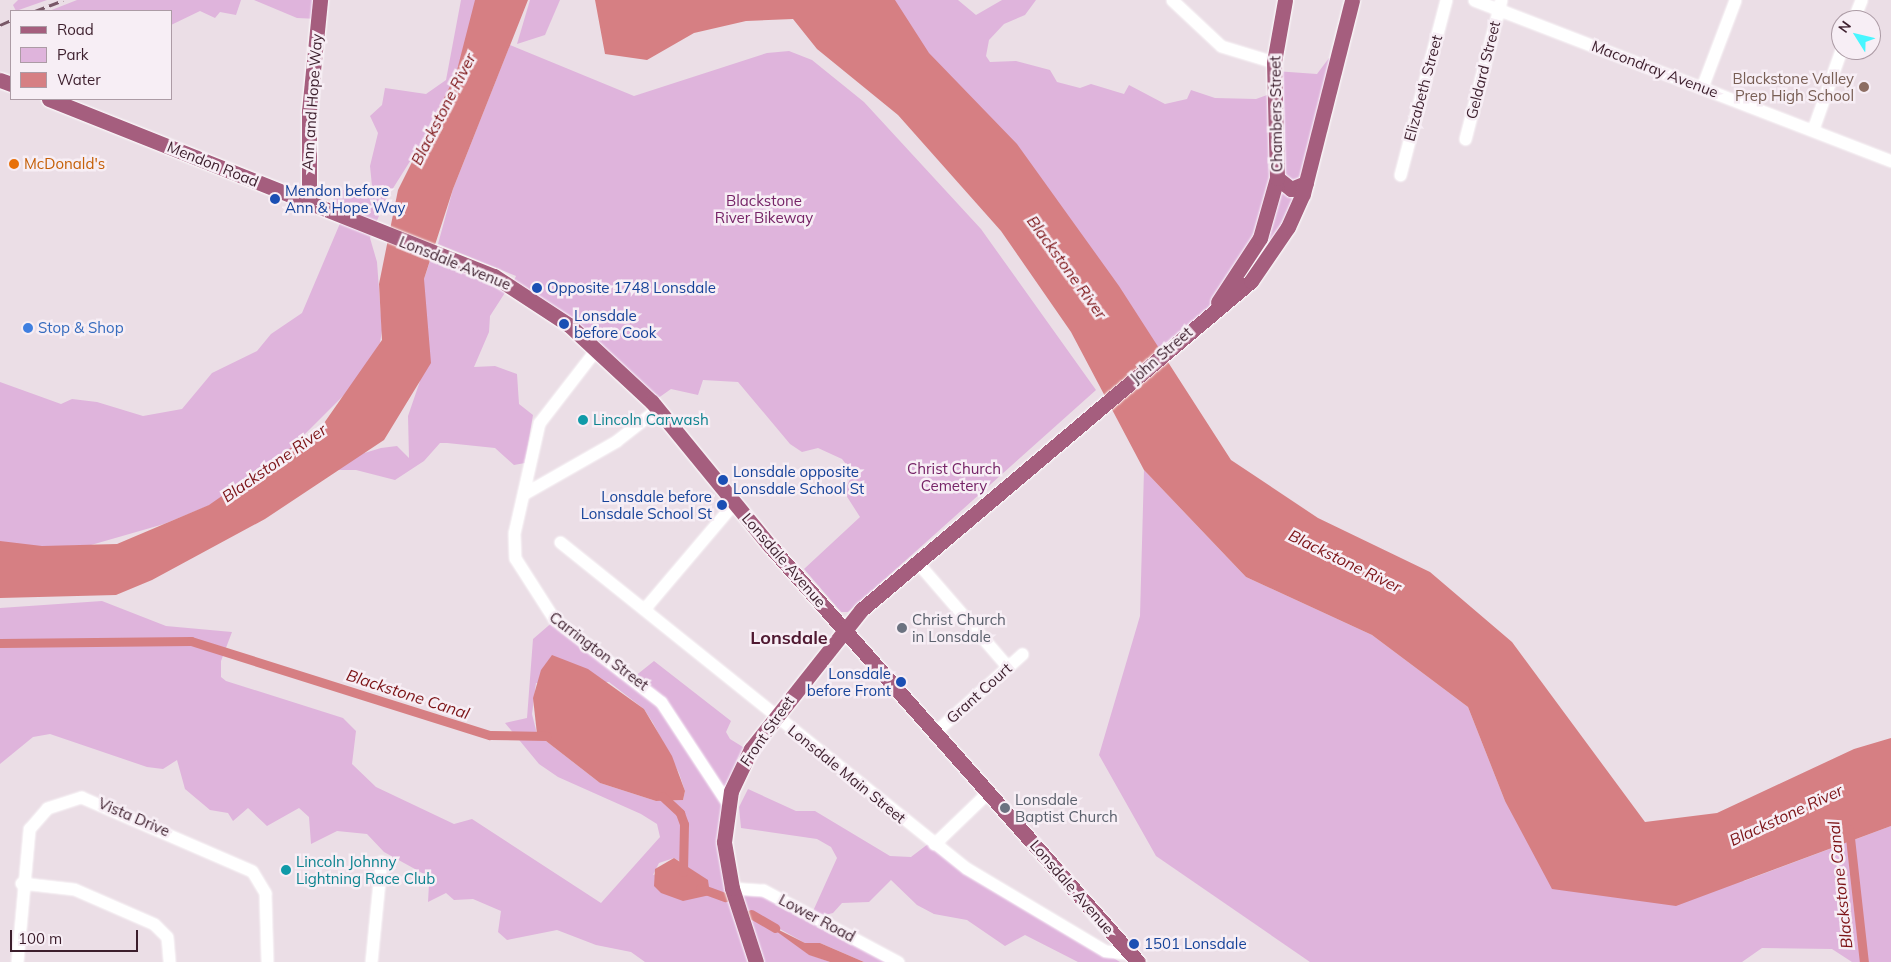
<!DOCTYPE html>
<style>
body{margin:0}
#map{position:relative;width:1891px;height:962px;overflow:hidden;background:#ebdee6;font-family:Mulish,sans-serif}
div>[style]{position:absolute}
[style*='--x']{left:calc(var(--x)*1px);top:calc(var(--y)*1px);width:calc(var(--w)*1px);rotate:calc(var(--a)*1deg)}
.green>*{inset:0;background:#dfb4dc}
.water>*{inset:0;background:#d67f83}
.canal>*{height:9px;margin:-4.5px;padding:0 4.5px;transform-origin:4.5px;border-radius:4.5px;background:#d67f83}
.roads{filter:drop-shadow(0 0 1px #fff) drop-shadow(0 0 1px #fff)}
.minor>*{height:11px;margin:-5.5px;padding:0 5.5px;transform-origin:5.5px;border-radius:5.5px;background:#fff}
.major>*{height:15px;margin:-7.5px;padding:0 7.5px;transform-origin:7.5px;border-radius:7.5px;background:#a55e7e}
.rail>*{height:2.5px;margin-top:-1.25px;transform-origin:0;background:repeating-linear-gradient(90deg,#785867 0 10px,transparent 0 15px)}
.dots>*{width:14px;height:14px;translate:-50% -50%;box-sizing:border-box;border:2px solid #f7eef5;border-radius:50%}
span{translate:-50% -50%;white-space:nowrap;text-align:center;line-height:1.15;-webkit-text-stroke:5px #f7eef5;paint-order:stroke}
.street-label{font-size:15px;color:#3c1e2c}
.education-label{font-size:15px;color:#785e54}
.right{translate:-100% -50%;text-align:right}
.food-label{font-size:15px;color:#c56008}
.left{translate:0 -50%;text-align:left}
.transit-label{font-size:15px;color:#164399}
.park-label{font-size:15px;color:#762467}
.shop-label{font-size:15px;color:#366cbe}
.culture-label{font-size:15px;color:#0d838f}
.worship-label{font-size:15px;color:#5b616d}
.water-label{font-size:16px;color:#7c1316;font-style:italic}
.quarter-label{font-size:18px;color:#4f1831;font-weight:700}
.legend{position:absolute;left:10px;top:10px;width:162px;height:90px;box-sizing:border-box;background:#f7eef5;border:1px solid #ac9ba5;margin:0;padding:6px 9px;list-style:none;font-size:15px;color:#3c1e2c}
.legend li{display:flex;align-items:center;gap:10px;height:25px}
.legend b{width:25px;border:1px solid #ac9ba5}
.north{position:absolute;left:1831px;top:10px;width:50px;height:50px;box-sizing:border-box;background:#f7eef5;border:1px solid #ac9ba5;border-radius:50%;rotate:306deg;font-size:14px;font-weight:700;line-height:20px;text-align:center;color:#3c1e2c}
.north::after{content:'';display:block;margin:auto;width:18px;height:22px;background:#48f6ff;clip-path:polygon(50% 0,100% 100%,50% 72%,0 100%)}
.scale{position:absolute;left:10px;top:930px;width:128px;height:22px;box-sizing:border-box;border:2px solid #3c1e2c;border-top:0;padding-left:6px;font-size:15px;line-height:18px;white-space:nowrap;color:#3c1e2c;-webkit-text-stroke:4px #f7eef5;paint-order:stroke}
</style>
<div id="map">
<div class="green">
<i style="clip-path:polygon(18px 0,47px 0,16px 11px,13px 5px)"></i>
<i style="clip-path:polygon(77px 0,241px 0,236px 15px,220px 12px,215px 18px,200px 11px,171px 25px,171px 11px,49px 11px)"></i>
<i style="clip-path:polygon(254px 0,322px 0,318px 19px,297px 18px)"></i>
<i style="clip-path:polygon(461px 0,478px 0,477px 22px,441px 112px,385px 201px,370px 238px,377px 262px,382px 330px,380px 343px,352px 387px,274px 465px,222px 500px,164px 524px,91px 545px,0 549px,0 382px,61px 404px,72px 399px,97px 402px,143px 416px,182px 409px,212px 373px,257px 351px,271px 334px,302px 313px,341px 221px,330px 211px,336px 191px,372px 186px,370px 166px,378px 133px,370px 116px,382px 105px,385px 88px,426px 94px,446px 80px)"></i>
<i style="clip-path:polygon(530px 0,560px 0,545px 35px,517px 44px)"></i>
<i style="clip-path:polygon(890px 0,958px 0,976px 15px,1002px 0,1036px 0,1025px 15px,1004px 24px,989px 40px,986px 56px,990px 62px,1016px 61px,1050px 70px,1057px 82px,1080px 88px,1091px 84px,1124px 94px,1129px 85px,1165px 104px,1187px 99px,1191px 90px,1215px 98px,1256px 99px,1273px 93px,1275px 71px,1317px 74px,1329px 58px,1334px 61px,1306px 179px,1264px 262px,1163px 356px,908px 47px)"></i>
<i style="clip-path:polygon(510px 45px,634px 96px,767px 53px,789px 51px,812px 60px,864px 102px,981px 229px,1096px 390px,848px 612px,841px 612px,804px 569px,860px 517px,844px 492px,853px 473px,842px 459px,818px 448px,802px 452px,790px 444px,738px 382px,703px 380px,698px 395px,671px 389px,654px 401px,512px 285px,516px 276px,438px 244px,453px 189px)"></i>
<i style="clip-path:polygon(430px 261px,469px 265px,508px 288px,490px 316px,489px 332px,474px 367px,495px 366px,517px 374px,519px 404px,533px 415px,525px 463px,514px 465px,495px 448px,447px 443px,440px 443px,424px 461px,395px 480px,356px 470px,322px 470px,331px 463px,381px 448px,397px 446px,409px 458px,408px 416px,420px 381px,424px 279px)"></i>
<i style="clip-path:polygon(1144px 470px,1246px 577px,1372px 635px,1468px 707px,1505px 801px,1744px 881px,1891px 826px,1891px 962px,1852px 962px,1832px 949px,1762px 948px,1742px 962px,1310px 962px,1156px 856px,1099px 755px,1140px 616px)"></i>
<i style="clip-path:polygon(evenodd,102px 601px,166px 626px,232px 632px,221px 661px,221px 677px,226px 681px,343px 718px,356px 731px,352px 764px,376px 787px,454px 824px,472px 819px,601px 903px,660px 837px,657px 824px,641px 814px,558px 777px,539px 764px,505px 723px,527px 718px,533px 639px,555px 620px,634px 677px,654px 661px,731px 721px,726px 732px,730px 739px,751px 752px,730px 799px,732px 877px,747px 888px,809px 920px,837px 858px,831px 847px,817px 839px,741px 828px,739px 807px,748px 789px,796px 811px,815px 811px,890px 856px,911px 857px,928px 844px,1120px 962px,1078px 962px,1025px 935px,1005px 946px,967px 920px,934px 914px,917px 905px,891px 880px,869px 902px,842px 903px,833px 913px,821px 916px,888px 962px,864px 962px,820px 943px,805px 943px,769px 923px,808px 954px,830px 962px,645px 962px,631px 952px,596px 945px,557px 930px,507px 940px,498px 932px,501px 911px,473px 899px,454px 900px,446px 893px,428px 902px,429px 884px,424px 874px,384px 852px,367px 834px,337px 831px,311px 844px,309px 817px,299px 808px,267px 826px,248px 808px,233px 821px,228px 813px,210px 810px,185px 789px,177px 760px,163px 769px,147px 767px,50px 734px,33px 737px,0 764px,0 608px,102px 601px,609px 682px,644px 709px,653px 723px,679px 773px,685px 791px,683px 800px,656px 801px,600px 783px,537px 734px,532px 714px,536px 683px,609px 682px,102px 601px,674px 858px,687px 865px,653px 875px,659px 863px,674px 858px)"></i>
</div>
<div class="water">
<i style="clip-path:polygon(475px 0,528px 0,453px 189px,424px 279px,431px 363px,384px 440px,265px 519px,152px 580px,116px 595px,0 598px,0 541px,42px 546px,117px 544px,209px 505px,322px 426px,382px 340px,379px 284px,398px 190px,456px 74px)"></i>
<i style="clip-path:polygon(595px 0,895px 0,929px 53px,1017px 144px,1119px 286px,1231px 460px,1318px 518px,1430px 572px,1512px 642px,1645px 822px,1717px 813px,1854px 749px,1891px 738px,1891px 826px,1676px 906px,1552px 889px,1505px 801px,1468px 707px,1372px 635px,1246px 577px,1144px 470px,1071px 332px,1001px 231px,898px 115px,817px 49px,793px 19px,746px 21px,694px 33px,647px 60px,605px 54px)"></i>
<i style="clip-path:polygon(552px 655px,588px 669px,644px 709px,672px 756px,685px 791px,683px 800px,656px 801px,600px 783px,537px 734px,533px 698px,541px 670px)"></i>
<i style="clip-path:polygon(674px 858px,708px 880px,710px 895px,683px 901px,661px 893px,654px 886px,655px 869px)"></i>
<i style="clip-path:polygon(765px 923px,805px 943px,820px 943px,864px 962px,830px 962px,809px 955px)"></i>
</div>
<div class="canal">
<i style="--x:0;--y:643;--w:191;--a:-0.6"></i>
<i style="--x:191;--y:641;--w:313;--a:17.5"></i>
<i style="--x:490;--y:735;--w:57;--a:1"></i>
<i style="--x:662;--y:796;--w:25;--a:43"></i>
<i style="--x:680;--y:813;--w:12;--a:70"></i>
<i style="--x:684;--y:824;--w:48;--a:91.2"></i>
<i style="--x:1849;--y:829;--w:134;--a:83.6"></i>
<i style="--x:700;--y:888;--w:27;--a:20"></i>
<i style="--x:751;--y:914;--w:28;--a:30"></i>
</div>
<div class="roads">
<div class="minor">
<i style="--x:1172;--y:0;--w:67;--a:43.2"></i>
<i style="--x:1221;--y:46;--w:55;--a:16.8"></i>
<i style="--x:1474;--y:0;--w:447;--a:21.1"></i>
<i style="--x:1853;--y:20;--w:22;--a:-68"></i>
<i style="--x:1702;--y:87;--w:93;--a:-69.2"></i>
<i style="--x:1813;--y:129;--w:84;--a:-70.5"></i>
<i style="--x:1465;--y:139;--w:144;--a:-75.5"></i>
<i style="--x:1400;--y:175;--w:181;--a:-75.3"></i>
<i style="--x:597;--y:348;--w:95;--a:127.7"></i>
<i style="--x:539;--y:423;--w:113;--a:102.8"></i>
<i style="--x:514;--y:533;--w:25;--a:88"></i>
<i style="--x:515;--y:558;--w:72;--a:57.4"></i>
<i style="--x:554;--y:619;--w:135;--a:37.8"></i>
<i style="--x:661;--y:702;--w:122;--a:56.7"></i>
<i style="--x:525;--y:493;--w:105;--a:-29.7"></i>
<i style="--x:616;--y:441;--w:52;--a:-38"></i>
<i style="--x:560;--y:542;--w:521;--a:38.76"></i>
<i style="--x:966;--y:868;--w:162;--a:30.8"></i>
<i style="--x:1105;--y:951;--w:25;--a:5"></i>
<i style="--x:917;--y:562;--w:139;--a:49.1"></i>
<i style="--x:644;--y:609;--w:139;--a:-49.7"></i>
<i style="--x:935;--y:732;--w:117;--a:-41.9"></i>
<i style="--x:934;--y:844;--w:75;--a:-43.9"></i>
<i style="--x:21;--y:883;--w:53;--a:6.5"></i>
<i style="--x:74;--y:889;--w:87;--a:23.6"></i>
<i style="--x:154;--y:924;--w:18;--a:45"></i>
<i style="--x:167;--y:937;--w:25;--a:85"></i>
<i style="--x:732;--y:888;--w:31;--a:4"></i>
<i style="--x:763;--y:890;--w:153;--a:28.1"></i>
<i style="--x:17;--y:962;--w:134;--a:-84.8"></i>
<i style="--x:29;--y:829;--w:28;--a:-49"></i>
<i style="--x:47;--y:808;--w:36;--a:-18"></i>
<i style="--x:81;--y:797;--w:186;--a:23.4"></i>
<i style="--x:252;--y:871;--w:26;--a:59"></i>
<i style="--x:265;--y:893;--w:69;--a:88.3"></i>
<i style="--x:371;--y:962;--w:101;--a:-84.3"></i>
</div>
<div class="major">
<i style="--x:0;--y:80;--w:12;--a:20"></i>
<i style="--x:49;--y:99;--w:479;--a:21.7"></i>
<i style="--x:494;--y:276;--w:90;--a:33.2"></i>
<i style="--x:569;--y:325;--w:113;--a:42.9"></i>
<i style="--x:652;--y:402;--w:186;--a:50.7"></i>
<i style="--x:770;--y:546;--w:555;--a:48.5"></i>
<i style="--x:1277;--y:178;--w:18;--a:38"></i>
<i style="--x:1291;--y:189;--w:16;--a:-22"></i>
<i style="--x:309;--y:204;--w:93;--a:-90"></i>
<i style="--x:309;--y:111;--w:112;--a:-84.3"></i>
<i style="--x:1218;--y:302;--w:77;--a:-56.7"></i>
<i style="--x:1260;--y:238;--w:62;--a:-74.2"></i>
<i style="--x:1277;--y:178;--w:116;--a:-91.5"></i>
<i style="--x:1274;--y:62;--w:63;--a:-79.9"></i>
<i style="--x:756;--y:962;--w:78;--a:-108"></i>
<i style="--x:732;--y:888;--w:47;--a:-99.9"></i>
<i style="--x:724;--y:842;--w:51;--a:-82.2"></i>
<i style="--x:731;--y:791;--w:47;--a:-64.5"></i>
<i style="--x:751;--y:749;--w:177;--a:-51.6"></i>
<i style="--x:861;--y:610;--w:510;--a:-40.15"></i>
<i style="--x:1251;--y:281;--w:65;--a:-55.6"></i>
<i style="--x:1288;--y:227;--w:36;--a:-66"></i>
<i style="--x:1303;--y:194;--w:200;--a:-75.8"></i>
</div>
</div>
<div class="rail">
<i style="--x:35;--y:11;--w:30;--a:-21"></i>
<i style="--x:0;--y:25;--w:12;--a:-24"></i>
</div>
<div class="dots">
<i style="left:1864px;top:87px;background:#8d6e63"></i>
<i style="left:14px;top:164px;background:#e8710a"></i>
<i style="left:275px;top:199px;background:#1a4fb4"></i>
<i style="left:537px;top:288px;background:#1a4fb4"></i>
<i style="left:564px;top:324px;background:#1a4fb4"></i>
<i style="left:28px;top:328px;background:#3f7fe0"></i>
<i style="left:583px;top:420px;background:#0f9aa8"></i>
<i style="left:723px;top:480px;background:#1a4fb4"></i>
<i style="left:722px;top:505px;background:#1a4fb4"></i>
<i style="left:902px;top:628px;background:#6b7280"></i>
<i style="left:901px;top:682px;background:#1a4fb4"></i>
<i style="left:1005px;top:808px;background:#6b7280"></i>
<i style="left:286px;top:870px;background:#0f9aa8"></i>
<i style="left:1134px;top:944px;background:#1a4fb4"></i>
</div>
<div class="street-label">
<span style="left:1655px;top:69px;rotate:21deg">Macondray Avenue</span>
<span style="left:1483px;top:70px;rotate:-76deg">Geldard Street</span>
<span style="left:1423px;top:88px;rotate:-75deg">Elizabeth Street</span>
<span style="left:312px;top:102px;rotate:-86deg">Ann and Hope Way</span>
<span style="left:1276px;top:114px;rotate:-91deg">Chambers Street</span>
<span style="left:213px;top:164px;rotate:22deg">Mendon Road</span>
<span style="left:455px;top:263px;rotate:22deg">Lonsdale Avenue</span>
<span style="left:1161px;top:355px;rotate:-41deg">John Street</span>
<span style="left:784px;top:560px;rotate:49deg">Lonsdale Avenue</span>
<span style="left:599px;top:651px;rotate:37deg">Carrington Street</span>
<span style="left:979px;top:693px;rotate:-42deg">Grant Court</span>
<span style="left:767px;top:731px;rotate:-55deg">Front Street</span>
<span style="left:847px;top:774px;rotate:39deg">Lonsdale Main Street</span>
<span style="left:134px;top:817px;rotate:23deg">Vista Drive</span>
<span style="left:1072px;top:887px;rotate:49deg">Lonsdale Avenue</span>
<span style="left:817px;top:918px;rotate:28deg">Lower Road</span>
</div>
<div class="education-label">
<span class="right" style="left:1854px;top:87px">Blackstone Valley<br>Prep High School</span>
</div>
<div class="food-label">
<span class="left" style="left:24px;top:164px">McDonald's</span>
</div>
<div class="transit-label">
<span class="left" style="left:285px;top:199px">Mendon before<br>Ann &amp; Hope Way</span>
<span class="left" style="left:547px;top:288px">Opposite 1748 Lonsdale</span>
<span class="left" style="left:574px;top:324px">Lonsdale<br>before Cook</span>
<span class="left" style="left:733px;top:480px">Lonsdale opposite<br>Lonsdale School St</span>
<span class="right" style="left:712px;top:505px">Lonsdale before<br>Lonsdale School St</span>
<span class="right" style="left:891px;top:682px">Lonsdale<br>before Front</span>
<span class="left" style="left:1144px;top:944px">1501 Lonsdale</span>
</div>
<div class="park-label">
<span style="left:764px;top:209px">Blackstone<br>River Bikeway</span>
<span style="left:954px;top:477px">Christ Church<br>Cemetery</span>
</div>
<div class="shop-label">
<span class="left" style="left:38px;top:328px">Stop &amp; Shop</span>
</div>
<div class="culture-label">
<span class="left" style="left:593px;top:420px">Lincoln Carwash</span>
<span class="left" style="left:296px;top:870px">Lincoln Johnny<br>Lightning Race Club</span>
</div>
<div class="worship-label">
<span class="left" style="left:912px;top:628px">Christ Church<br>in Lonsdale</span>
<span class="left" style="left:1015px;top:808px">Lonsdale<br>Baptist Church</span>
</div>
<div class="water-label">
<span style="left:443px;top:109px;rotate:-63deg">Blackstone River</span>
<span style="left:1067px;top:267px;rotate:54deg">Blackstone River</span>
<span style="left:274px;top:463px;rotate:-35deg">Blackstone River</span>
<span style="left:1345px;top:561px;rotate:26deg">Blackstone River</span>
<span style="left:408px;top:694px;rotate:18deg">Blackstone Canal</span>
<span style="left:1786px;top:815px;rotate:-25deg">Blackstone River</span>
<span style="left:1840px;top:885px;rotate:-96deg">Blackstone Canal</span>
</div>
<div class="quarter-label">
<span style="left:789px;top:638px">Lonsdale</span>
</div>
<ul class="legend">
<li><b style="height:6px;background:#a55e7e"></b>Road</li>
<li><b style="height:14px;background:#dfb4dc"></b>Park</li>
<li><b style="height:14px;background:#d67f83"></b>Water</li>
</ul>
<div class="north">N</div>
<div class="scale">100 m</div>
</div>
